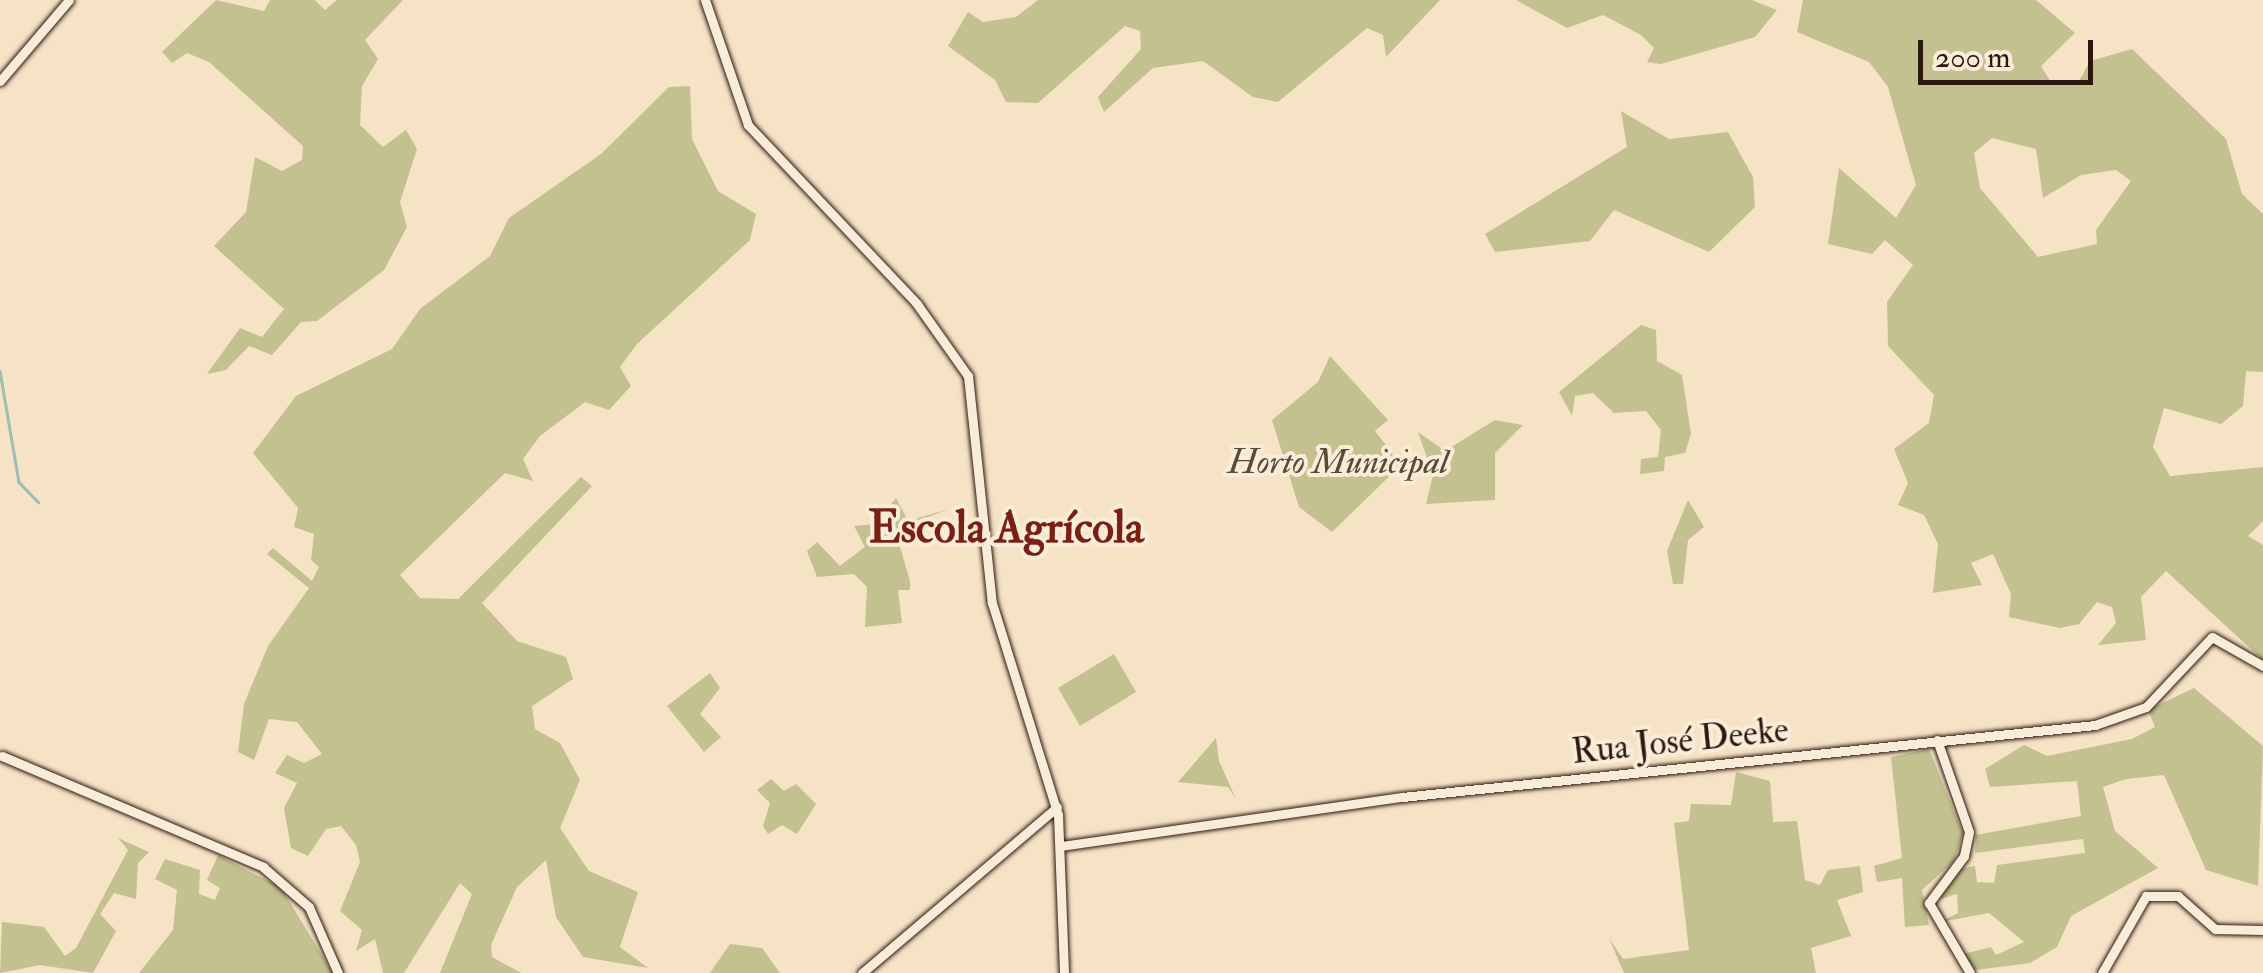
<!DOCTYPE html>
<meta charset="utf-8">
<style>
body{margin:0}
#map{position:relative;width:2263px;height:973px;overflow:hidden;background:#f6e2c5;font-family:"IM FELL Double Pica",serif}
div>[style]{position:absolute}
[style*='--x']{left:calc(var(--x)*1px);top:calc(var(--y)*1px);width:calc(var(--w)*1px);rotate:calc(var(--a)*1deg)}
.green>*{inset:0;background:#c3c190}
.stream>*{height:2.5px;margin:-1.25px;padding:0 1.25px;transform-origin:1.25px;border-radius:1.25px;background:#9dbeb4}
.roads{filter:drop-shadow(0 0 2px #2c180f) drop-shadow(0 0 2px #2c180f)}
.secondary>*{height:9px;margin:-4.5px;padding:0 4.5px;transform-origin:4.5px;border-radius:4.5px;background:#f9ecd9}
span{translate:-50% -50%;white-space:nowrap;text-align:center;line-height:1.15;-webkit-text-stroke:8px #f9ecd9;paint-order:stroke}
.park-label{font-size:35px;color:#594b36;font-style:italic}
.street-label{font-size:35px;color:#2c180f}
.district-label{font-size:45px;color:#7a1f14;font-weight:700}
.scale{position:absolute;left:1918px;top:40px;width:175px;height:45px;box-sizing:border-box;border:5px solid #2c180f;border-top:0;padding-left:12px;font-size:30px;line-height:35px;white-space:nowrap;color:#2c180f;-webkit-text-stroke:8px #f9ecd9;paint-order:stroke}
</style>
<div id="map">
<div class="green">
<i style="clip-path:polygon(216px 0,264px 11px,270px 0,315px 0,325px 10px,337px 0,403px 0,365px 40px,378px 59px,362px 86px,360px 125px,383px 147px,406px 130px,417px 149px,400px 202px,407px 227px,384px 270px,317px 321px,301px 322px,272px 355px,249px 346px,226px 370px,207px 374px,240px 328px,262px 337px,284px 309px,214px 246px,246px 212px,255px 157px,282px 171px,302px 160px,303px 146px,209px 62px,187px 53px,172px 63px,162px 52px)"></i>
<i style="clip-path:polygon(1038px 0,1440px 0,1386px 57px,1383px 35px,1367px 28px,1278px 102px,1253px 97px,1203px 61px,1153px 68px,1104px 112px,1098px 97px,1141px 49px,1140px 31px,1125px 26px,1038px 103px,1006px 102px,995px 80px,948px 46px,968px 12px,983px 22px,1016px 17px)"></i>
<i style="clip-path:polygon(1516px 0,1752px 0,1777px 10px,1755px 37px,1661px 64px,1647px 62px,1654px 48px,1641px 35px,1603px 15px,1567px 28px)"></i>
<i style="clip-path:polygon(evenodd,1803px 0,2036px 0,2075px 33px,2041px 66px,2052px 84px,2078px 83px,2090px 61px,2132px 49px,2226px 139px,2242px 194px,2263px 214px,2263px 372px,2246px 371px,2243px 406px,2221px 424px,2164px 408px,2153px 447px,2170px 476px,2263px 467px,2263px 521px,2248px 536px,2263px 545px,2263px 660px,2166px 571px,2141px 597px,2146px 640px,2098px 645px,2116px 623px,2112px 607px,2097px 602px,2079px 624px,2060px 628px,2009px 617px,2011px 594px,1993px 554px,1971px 563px,1982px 585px,1933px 593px,1938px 544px,1924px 515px,1898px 505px,1908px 483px,1894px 449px,1929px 423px,1934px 395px,1888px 346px,1887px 302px,1913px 265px,1885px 240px,1872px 254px,1828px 244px,1839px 168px,1896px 218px,1916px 185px,1888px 87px,1869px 62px,1797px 32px,1803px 0,1992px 138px,2036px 149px,2043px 198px,2081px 175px,2116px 170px,2131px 181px,2096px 230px,2097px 244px,2038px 257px,1980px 188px,1974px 153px,1992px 138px)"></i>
<i style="clip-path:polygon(690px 86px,692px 139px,718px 191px,756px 214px,750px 240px,637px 344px,620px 367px,631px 386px,609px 410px,585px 402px,540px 436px,523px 459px,533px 481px,505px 473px,400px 575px,420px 598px,458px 599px,581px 477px,592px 486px,482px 603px,517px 641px,566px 657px,573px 679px,532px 706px,535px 729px,560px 743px,580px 780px,560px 828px,589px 871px,638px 892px,620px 947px,648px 968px,583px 957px,556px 917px,546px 860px,517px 887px,491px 945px,492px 957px,521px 973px,440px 973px,472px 894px,460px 883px,404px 973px,383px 973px,375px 939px,356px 951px,362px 930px,340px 911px,360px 862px,356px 845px,341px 826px,326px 829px,308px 856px,291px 848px,284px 808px,297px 783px,275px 773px,287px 755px,304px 763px,322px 754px,297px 722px,269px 719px,254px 760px,238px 752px,244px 704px,268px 646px,309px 588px,267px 554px,273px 548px,312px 581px,319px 567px,311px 560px,314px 534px,294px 527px,298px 508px,253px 453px,296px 396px,392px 349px,420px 309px,490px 256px,509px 218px,601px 154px,669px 87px)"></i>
<i style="clip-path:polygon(1621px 111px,1669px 139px,1728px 132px,1753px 177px,1755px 207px,1709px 252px,1614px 210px,1590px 241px,1495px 252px,1485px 234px,1627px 147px)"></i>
<i style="clip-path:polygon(1641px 325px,1656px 330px,1657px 361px,1682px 375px,1691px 434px,1685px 453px,1665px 457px,1664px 471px,1640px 474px,1641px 459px,1658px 457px,1661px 430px,1646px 411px,1614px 413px,1593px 393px,1575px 396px,1572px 416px,1559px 392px)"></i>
<i style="clip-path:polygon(1330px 356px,1388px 420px,1375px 431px,1401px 465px,1332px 532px,1299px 507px,1272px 420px,1318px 382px)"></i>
<i style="clip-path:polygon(1495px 420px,1523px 425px,1495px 453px,1495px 500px,1426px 504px,1433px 475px,1418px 432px,1445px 451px)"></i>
<i style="clip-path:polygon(896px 498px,908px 521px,949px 509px,895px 530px,910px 581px,910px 590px,898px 590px,902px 623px,865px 627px,867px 587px,854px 574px,817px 577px,807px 551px,817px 542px,840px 566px,865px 547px,854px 526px,875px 524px)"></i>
<i style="clip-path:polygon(1688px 500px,1704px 527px,1688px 540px,1683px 584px,1673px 584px,1667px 551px)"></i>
<i style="clip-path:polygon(1114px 654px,1136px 692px,1080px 726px,1058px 688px)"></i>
<i style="clip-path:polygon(710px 673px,720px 688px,700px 714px,721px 737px,704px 752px,667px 706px)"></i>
<i style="clip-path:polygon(2194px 688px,2263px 746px,2258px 886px,2206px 870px,2164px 775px,2126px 779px,2103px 787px,2115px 831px,2158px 868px,2071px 916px,2057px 947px,2030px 963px,1976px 970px,1963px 954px,1991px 947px,1996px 955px,2024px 942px,1989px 913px,1940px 922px,1958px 913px,1957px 894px,1934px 901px,1959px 869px,1975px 866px,1977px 882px,1994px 883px,1997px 865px,2085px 853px,2083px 839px,1975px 853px,1976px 835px,2081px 816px,2077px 781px,1990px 787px,1985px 769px,2024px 745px,2047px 756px,2132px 739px,2155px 727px,2148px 710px)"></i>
<i style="clip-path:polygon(1216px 738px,1219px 761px,1236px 799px,1228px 787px,1178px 782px)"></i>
<i style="clip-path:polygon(1929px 749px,1963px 834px,1954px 861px,1922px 890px,1929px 925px,1905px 927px,1902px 878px,1877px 882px,1874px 866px,1902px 858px,1891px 757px)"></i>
<i style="clip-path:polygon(1736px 772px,1770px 781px,1773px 822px,1797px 821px,1805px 880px,1820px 885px,1828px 870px,1860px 866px,1863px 892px,1837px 900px,1851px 936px,1811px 948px,1816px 973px,1624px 973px,1609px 938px,1623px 959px,1689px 950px,1674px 823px,1689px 821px,1691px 804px,1731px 805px)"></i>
<i style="clip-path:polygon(771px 779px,784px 791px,796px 784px,816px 804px,797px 834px,782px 825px,768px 834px,763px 826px,770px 803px,757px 790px)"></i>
<i style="clip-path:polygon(118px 838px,149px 852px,138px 863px,136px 899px,114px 893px,100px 914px,116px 931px,93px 973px,40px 965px,0 973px,2px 922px,44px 927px,65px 956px,76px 948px,128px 850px)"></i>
<i style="clip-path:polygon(218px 855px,281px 888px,333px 973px,139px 973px,173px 930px,177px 890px,155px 879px,165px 859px,200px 870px,199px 894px,215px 900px,220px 888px,207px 880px)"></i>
<i style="clip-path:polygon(730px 944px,762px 948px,780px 973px,710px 973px)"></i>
</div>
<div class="stream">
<i style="--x:0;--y:371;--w:113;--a:80.3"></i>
<i style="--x:19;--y:482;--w:28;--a:46"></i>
</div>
<div class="roads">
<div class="secondary">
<i style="--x:705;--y:0;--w:132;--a:71"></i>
<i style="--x:748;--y:125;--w:246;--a:46.6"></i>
<i style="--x:917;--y:304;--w:88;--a:54.7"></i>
<i style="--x:968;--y:376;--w:228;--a:84"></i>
<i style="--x:992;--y:603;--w:222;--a:72.7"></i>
<i style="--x:1058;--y:815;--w:158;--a:87.8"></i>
<i style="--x:0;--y:81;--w:106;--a:-49.6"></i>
<i style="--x:1937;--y:740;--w:97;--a:70.8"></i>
<i style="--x:1969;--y:832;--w:25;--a:102"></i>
<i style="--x:1964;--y:856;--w:59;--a:126.7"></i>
<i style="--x:1929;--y:903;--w:81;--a:59.6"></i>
<i style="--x:2;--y:756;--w:284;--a:23"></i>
<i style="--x:263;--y:867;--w:61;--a:41"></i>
<i style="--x:309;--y:907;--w:72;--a:66.3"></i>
<i style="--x:1061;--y:846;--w:345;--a:-8.2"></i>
<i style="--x:1402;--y:797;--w:697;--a:-5.93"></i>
<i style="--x:2095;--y:725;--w:54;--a:-19.4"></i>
<i style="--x:2146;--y:707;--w:96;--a:-46.7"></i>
<i style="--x:2212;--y:637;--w:59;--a:29.6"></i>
<i style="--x:862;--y:973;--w:256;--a:-40.4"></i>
<i style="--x:2102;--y:973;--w:89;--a:-60.3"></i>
<i style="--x:2146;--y:896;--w:32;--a:0"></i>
<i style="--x:2178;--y:896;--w:50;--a:41.7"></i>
<i style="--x:2215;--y:929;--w:48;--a:1.2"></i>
</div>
</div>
<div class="park-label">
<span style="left:1338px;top:462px">Horto Municipal</span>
</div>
<div class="street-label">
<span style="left:1680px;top:741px;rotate:-6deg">Rua José Deeke</span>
</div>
<div class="district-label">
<span style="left:1006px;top:529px">Escola Agrícola</span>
</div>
<div class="scale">200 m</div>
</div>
